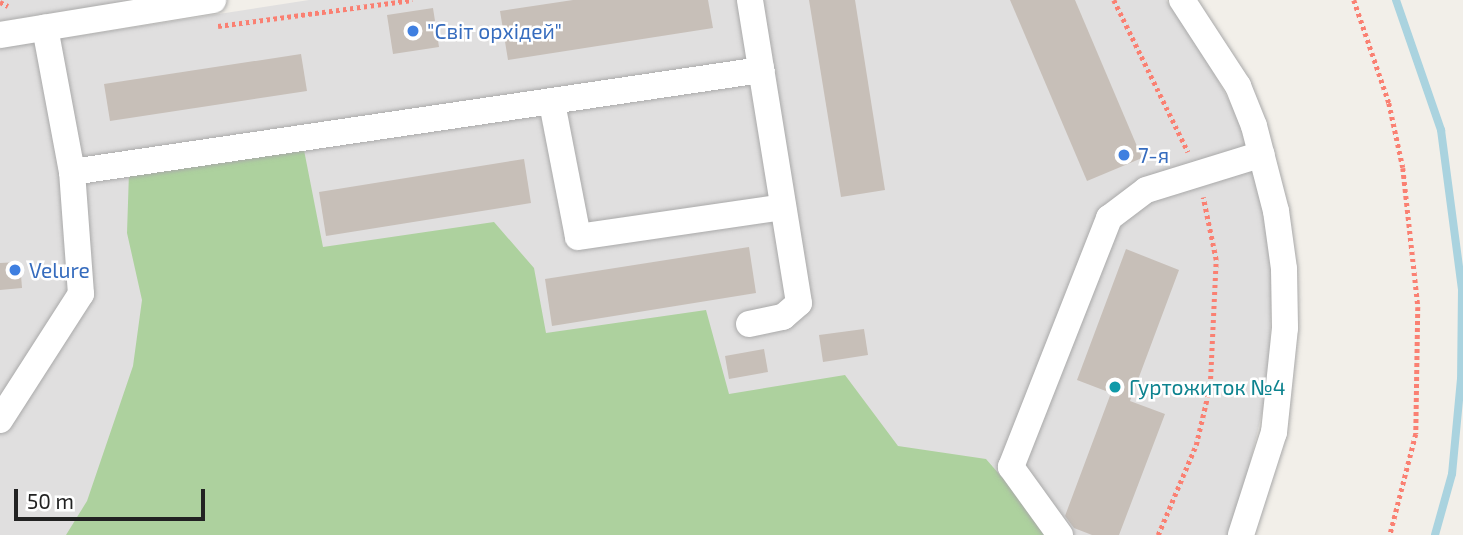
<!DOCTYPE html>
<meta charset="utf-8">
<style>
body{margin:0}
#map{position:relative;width:1463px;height:535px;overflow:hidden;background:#f2efe9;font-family:"Exo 2",sans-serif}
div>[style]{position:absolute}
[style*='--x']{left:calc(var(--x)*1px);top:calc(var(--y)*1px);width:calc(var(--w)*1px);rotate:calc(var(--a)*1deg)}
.residential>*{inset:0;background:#e0dfdf}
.forest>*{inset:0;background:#add19e}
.stream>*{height:8px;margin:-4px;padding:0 4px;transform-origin:4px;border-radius:4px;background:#aad3df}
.building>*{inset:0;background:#c7bfb8}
.path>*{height:4.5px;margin-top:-2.25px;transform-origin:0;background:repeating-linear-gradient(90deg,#fa8072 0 3.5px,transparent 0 7px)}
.roads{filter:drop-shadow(0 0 2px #a9a9a9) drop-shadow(0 0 2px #a9a9a9)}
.minor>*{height:26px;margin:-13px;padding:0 13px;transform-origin:13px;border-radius:13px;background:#fff}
.dots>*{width:19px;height:19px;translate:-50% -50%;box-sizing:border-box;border:4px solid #fff;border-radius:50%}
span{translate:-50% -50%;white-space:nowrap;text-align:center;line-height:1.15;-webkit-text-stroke:5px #fff;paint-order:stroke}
.shop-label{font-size:21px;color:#366cbe}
.left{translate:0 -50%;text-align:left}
.culture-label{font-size:21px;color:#0d838f}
.scale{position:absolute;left:14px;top:489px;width:191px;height:32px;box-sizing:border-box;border:4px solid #222;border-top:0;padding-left:9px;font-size:21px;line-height:24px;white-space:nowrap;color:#222;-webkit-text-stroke:5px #fff;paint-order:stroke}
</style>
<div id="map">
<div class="residential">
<i style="clip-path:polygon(0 0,133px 0,0 21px)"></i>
<i style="clip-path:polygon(309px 0,1166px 0,1202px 51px,1241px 123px,1261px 195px,1272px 264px,1269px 383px,1243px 492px,1227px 535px,0 535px,0 48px)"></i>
</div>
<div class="forest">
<i style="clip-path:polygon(304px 150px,323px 247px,494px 222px,534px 268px,546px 333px,706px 310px,729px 394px,845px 375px,898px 446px,986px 459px,1052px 535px,66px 535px,87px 501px,133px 366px,142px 300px,127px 233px,129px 172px)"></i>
</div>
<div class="stream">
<i style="--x:1396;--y:0;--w:138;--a:70.9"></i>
<i style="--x:1441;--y:130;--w:160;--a:82.5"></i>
<i style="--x:1462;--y:289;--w:90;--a:90.6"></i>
<i style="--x:1461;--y:379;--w:95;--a:95.4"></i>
<i style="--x:1452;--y:474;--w:63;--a:105.6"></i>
</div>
<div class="building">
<i style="clip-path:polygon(573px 0,708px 0,713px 28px,508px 60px,500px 11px)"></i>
<i style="clip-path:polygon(809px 0,855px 0,885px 190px,841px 197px)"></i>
<i style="clip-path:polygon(1010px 0,1075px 0,1142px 158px,1087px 181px)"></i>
<i style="clip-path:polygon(433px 8px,439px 47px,393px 54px,387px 15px)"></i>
<i style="clip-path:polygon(301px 54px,307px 91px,110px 121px,104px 84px)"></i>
<i style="clip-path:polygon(524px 159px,531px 203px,326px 236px,319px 192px)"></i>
<i style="clip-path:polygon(749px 247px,756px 293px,552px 326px,545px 279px)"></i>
<i style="clip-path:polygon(1126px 249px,1179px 270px,1130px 401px,1165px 414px,1119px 535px,1092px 535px,1074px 528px,1065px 516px,1111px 393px,1077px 380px)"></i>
<i style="clip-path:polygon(20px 262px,22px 288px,0 290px,0 263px)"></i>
<i style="clip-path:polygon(864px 329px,868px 355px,823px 362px,819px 335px)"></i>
<i style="clip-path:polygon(764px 349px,768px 372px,729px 379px,725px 356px)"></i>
</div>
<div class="path">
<i style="--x:1114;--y:0;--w:169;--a:64"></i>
<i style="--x:1354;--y:0;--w:109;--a:71.2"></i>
<i style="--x:1389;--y:103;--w:66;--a:77.8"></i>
<i style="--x:1403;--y:168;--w:140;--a:83.8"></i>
<i style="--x:1418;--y:307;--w:127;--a:90.9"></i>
<i style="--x:1416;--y:434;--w:104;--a:104.4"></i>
<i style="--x:0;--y:2;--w:9;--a:27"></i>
<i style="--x:218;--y:26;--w:196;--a:-7.6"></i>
<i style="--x:1158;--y:535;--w:98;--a:-67.1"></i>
<i style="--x:1196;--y:445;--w:61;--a:-76.7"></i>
<i style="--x:1210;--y:386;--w:126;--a:-87.3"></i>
<i style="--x:1216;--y:260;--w:64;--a:-101.7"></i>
</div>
<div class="roads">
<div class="minor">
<i style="--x:1182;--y:0;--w:103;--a:56.9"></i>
<i style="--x:1238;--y:86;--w:43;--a:68.2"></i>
<i style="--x:1254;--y:126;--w:88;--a:75.5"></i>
<i style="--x:1276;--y:211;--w:59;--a:82.1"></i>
<i style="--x:1284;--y:269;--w:59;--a:89"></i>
<i style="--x:1285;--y:328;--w:105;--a:96"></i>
<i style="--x:1274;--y:432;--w:108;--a:107.8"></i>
<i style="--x:0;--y:35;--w:216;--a:-9.3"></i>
<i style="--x:552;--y:103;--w:136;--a:79"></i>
<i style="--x:578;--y:237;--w:207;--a:-8.3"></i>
<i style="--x:72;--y:172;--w:697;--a:-8.42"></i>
<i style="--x:749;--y:324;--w:35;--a:-12"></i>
<i style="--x:783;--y:317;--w:21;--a:-41"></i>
<i style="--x:799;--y:303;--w:307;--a:-99.2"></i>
<i style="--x:0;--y:420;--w:150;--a:-57.3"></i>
<i style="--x:81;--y:294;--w:122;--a:-94.2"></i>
<i style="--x:72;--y:172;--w:147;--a:-100.6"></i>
<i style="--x:1060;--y:535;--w:84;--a:-125.8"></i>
<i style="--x:1011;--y:467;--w:268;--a:-68.5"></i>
<i style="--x:1109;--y:218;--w:46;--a:-37.1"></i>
<i style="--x:1146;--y:190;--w:121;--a:-17.2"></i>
</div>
</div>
<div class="dots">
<i style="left:413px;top:31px;background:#3f7fe0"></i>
<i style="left:1124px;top:155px;background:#3f7fe0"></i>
<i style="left:15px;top:270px;background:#3f7fe0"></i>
<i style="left:1115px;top:387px;background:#0f9aa8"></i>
</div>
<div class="shop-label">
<span class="left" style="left:427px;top:31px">"Світ орхідей"</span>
<span class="left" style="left:1138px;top:155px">7-я</span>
<span class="left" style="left:29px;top:270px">Velure</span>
</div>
<div class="culture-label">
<span class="left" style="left:1129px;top:387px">Гуртожиток №4</span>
</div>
<div class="scale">50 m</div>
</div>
